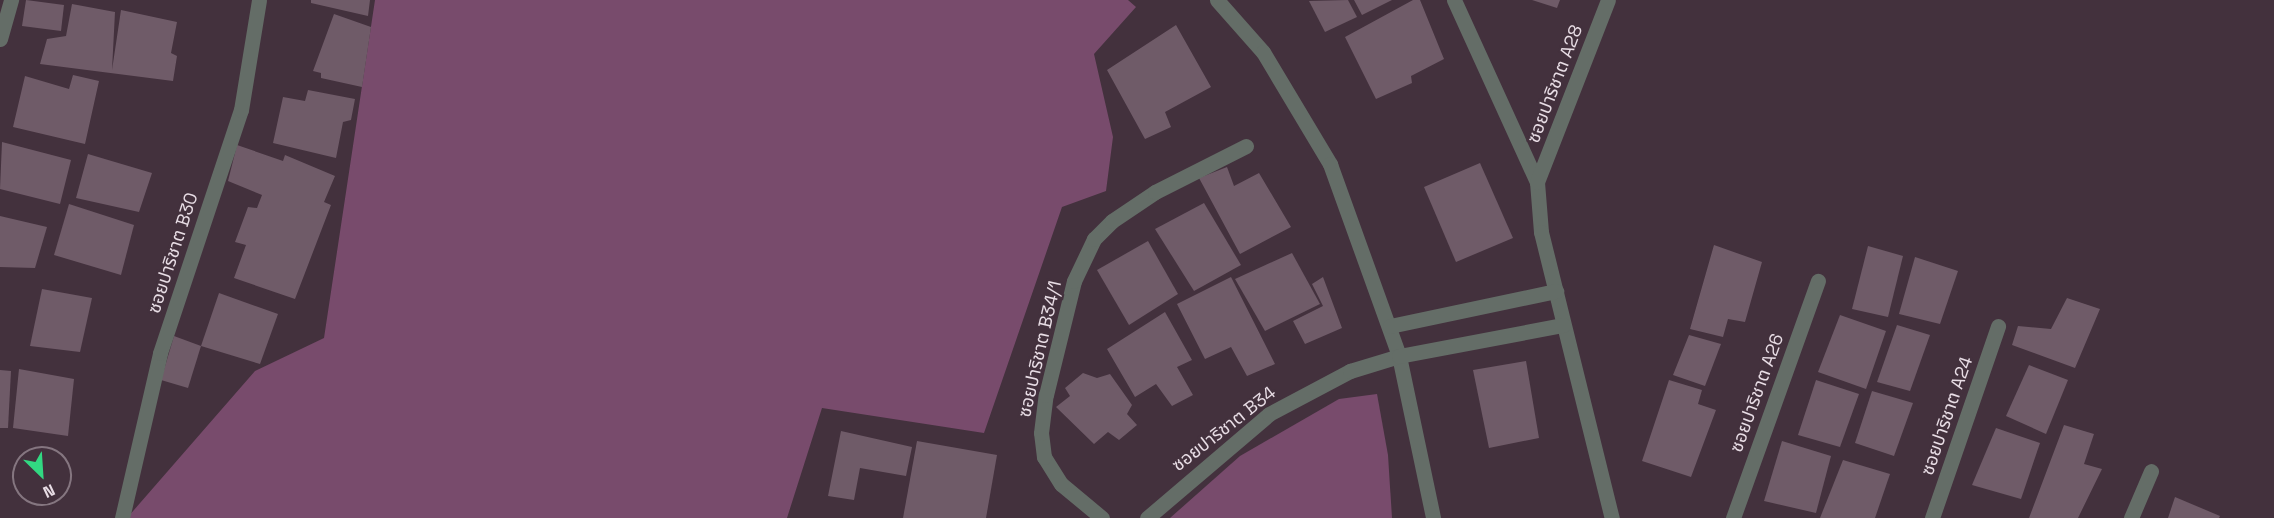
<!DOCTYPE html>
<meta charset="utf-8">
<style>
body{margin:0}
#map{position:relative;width:2274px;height:518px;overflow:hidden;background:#43313d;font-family:"Space Grotesk","Noto Sans Thai",sans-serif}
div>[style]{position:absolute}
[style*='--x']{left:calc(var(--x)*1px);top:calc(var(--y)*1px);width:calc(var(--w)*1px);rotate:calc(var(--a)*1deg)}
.green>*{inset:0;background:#784b6c}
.building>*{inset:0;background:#6f5b68}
.minor>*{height:15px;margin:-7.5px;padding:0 7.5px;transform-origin:7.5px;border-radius:7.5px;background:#646d67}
span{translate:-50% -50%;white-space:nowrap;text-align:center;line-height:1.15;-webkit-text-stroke:4.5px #43313d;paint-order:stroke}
.street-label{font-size:18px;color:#e8dde5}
.north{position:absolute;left:12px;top:446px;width:60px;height:60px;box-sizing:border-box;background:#43313d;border:2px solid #857680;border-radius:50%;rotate:155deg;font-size:16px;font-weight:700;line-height:24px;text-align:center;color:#e8dde5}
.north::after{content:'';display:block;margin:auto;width:21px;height:27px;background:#32d882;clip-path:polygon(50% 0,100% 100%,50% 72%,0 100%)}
</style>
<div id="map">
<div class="green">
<i style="clip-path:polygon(375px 0,1128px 0,1136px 7px,1094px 54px,1113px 137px,1106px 191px,1062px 207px,984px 433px,822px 408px,787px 518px,127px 518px,255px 371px,324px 338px)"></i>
<i style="clip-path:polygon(1377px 394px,1388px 455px,1392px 518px,1170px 518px,1240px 456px,1339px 399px)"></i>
</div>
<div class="building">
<i style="clip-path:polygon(26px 0,64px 5px,61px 31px,22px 26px)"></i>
<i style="clip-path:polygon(311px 0,370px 0,368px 16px,311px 3px)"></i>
<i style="clip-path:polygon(1348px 0,1357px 17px,1325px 32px,1309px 1px)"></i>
<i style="clip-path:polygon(1354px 0,1392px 0,1362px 15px)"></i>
<i style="clip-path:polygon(1413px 0,1420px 0,1444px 59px,1411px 76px,1412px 83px,1376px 99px,1345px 37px)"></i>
<i style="clip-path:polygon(1532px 0,1560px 0,1557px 8px)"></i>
<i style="clip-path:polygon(72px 4px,115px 12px,112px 70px,121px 10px,177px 22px,171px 53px,177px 56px,173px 81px,40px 64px,47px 39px,66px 36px)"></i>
<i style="clip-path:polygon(334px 14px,371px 27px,362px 87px,321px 78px,321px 73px,313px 71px)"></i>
<i style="clip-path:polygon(1176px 25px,1211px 87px,1165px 112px,1171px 127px,1145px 139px,1107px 70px)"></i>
<i style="clip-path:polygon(73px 75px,99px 81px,85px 144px,13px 127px,25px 76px,69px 89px)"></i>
<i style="clip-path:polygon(308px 90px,355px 99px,351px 120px,343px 122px,336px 158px,273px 143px,283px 97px,305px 101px)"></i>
<i style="clip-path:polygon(2px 142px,71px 160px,60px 204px,0 189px)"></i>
<i style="clip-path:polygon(237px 145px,283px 161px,285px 155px,335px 176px,324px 202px,331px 205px,295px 299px,234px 278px,246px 245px,235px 242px,248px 207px,257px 208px,262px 195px,228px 181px)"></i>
<i style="clip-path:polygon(88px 154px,152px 173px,139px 212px,76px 198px)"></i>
<i style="clip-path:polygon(1480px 163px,1513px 238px,1456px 262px,1424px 187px)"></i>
<i style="clip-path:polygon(1227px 167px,1234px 186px,1259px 173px,1291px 227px,1240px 254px,1199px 178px)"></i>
<i style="clip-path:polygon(1204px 203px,1241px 265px,1194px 291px,1155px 229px)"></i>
<i style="clip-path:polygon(69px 204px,134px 225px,121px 275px,54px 255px)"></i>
<i style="clip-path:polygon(0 216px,47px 227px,35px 268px,0 267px)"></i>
<i style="clip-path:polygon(1148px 241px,1178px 294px,1129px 325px,1097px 270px)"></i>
<i style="clip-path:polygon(1714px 245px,1762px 262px,1745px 322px,1728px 319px,1723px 337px,1690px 329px)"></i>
<i style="clip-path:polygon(1868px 246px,1903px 256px,1888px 317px,1852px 309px)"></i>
<i style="clip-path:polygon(1292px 253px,1320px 304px,1265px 331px,1235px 279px)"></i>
<i style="clip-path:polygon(1915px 257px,1958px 271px,1940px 324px,1899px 314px)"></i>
<i style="clip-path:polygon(1231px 277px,1275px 364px,1247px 376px,1231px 347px,1205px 359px,1177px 304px)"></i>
<i style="clip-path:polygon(1323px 277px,1342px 328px,1305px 344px,1293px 321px,1323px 306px,1312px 284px)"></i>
<i style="clip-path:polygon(42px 289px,92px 298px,80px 352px,30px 346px)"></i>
<i style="clip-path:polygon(219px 293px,278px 314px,260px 364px,201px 346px)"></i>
<i style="clip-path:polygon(2067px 298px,2100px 309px,2075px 368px,2012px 345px,2018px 326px,2051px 329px)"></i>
<i style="clip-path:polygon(1165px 312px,1192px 360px,1177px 367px,1193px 395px,1172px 406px,1156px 384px,1135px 397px,1107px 349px)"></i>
<i style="clip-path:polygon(1840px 315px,1886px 331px,1866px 389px,1818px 372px)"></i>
<i style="clip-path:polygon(1897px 325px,1930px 335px,1910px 391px,1877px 382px)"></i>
<i style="clip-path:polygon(1689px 335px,1721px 344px,1705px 386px,1673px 375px)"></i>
<i style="clip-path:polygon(174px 336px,201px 346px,188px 388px,161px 380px)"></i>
<i style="clip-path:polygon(1526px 361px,1539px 438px,1489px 448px,1473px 370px)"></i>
<i style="clip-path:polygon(2029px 365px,2068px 380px,2046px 434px,2006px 416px)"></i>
<i style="clip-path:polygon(19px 369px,74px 379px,68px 436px,13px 428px)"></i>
<i style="clip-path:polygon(0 370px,11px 371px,8px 428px,0 428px)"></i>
<i style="clip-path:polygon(1083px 373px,1097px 378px,1110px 374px,1132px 405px,1127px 414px,1137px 425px,1119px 440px,1108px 432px,1094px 444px,1056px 407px,1070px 396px,1065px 388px)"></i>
<i style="clip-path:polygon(1669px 380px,1702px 390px,1698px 404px,1716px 410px,1691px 477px,1642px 461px)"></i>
<i style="clip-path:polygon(1816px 380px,1859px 394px,1840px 447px,1798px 435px)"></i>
<i style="clip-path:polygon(1872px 391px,1913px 403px,1894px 456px,1855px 443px)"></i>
<i style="clip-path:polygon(2064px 425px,2094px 434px,2084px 464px,2102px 469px,2078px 518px,2029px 518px)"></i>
<i style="clip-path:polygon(1996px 428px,2040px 443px,2021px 499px,1972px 485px)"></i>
<i style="clip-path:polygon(841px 431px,912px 447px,906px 476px,860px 468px,854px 500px,828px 496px)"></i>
<i style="clip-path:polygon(917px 441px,997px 455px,986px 518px,903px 518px)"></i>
<i style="clip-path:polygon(1782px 441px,1831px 456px,1816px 513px,1764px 501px)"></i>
<i style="clip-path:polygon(1843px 460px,1890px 474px,1875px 518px,1820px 518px)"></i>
<i style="clip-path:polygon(2175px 497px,2220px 516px,2219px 518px,2168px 518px)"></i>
</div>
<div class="minor">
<i style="--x:1217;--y:0;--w:69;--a:48.5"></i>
<i style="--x:1263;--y:52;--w:131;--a:59.1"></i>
<i style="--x:1330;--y:164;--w:204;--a:70.2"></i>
<i style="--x:1399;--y:356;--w:166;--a:78.1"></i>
<i style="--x:1454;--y:0;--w:200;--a:65.5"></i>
<i style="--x:1537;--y:182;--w:50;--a:85.4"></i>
<i style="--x:1541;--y:232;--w:295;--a:76.1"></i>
<i style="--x:0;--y:39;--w:41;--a:-74.2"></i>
<i style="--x:1537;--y:182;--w:195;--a:-68.7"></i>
<i style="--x:1390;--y:326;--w:170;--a:-11.9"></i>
<i style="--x:122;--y:518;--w:169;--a:-77"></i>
<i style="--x:160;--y:353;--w:256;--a:-71.6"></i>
<i style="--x:241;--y:110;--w:111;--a:-80.7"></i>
<i style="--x:1102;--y:518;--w:53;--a:-140.3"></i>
<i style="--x:1061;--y:484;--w:32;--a:-122"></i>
<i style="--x:1044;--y:457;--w:24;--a:-97"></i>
<i style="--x:1041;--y:433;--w:38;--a:-83"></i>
<i style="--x:1046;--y:395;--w:117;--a:-76.2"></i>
<i style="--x:1074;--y:281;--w:47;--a:-64.5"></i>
<i style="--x:1094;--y:239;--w:25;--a:-45"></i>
<i style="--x:1112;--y:221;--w:52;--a:-34"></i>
<i style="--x:1155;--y:192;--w:102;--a:-26.8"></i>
<i style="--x:1147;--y:518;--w:160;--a:-40.4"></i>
<i style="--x:1269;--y:414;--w:92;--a:-28"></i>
<i style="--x:1350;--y:371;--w:51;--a:-17"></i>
<i style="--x:1399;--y:356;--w:167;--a:-10.7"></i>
<i style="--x:1733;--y:518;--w:252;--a:-70.3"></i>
<i style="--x:1932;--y:518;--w:203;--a:-71"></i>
<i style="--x:2131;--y:518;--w:51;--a:-66.9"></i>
</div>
<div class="street-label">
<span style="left:1555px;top:84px;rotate:-69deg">ซอยปาริชาต A28</span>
<span style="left:173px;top:253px;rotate:-72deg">ซอยปาริชาต B30</span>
<span style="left:1040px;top:349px;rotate:-77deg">ซอยปาริชาต B34/1</span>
<span style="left:1757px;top:393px;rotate:-70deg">ซอยปาริชาต A26</span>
<span style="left:1947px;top:416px;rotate:-71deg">ซอยปาริชาต A24</span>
<span style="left:1224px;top:429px;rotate:-38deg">ซอยปาริชาต B34</span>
</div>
<div class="north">N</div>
</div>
